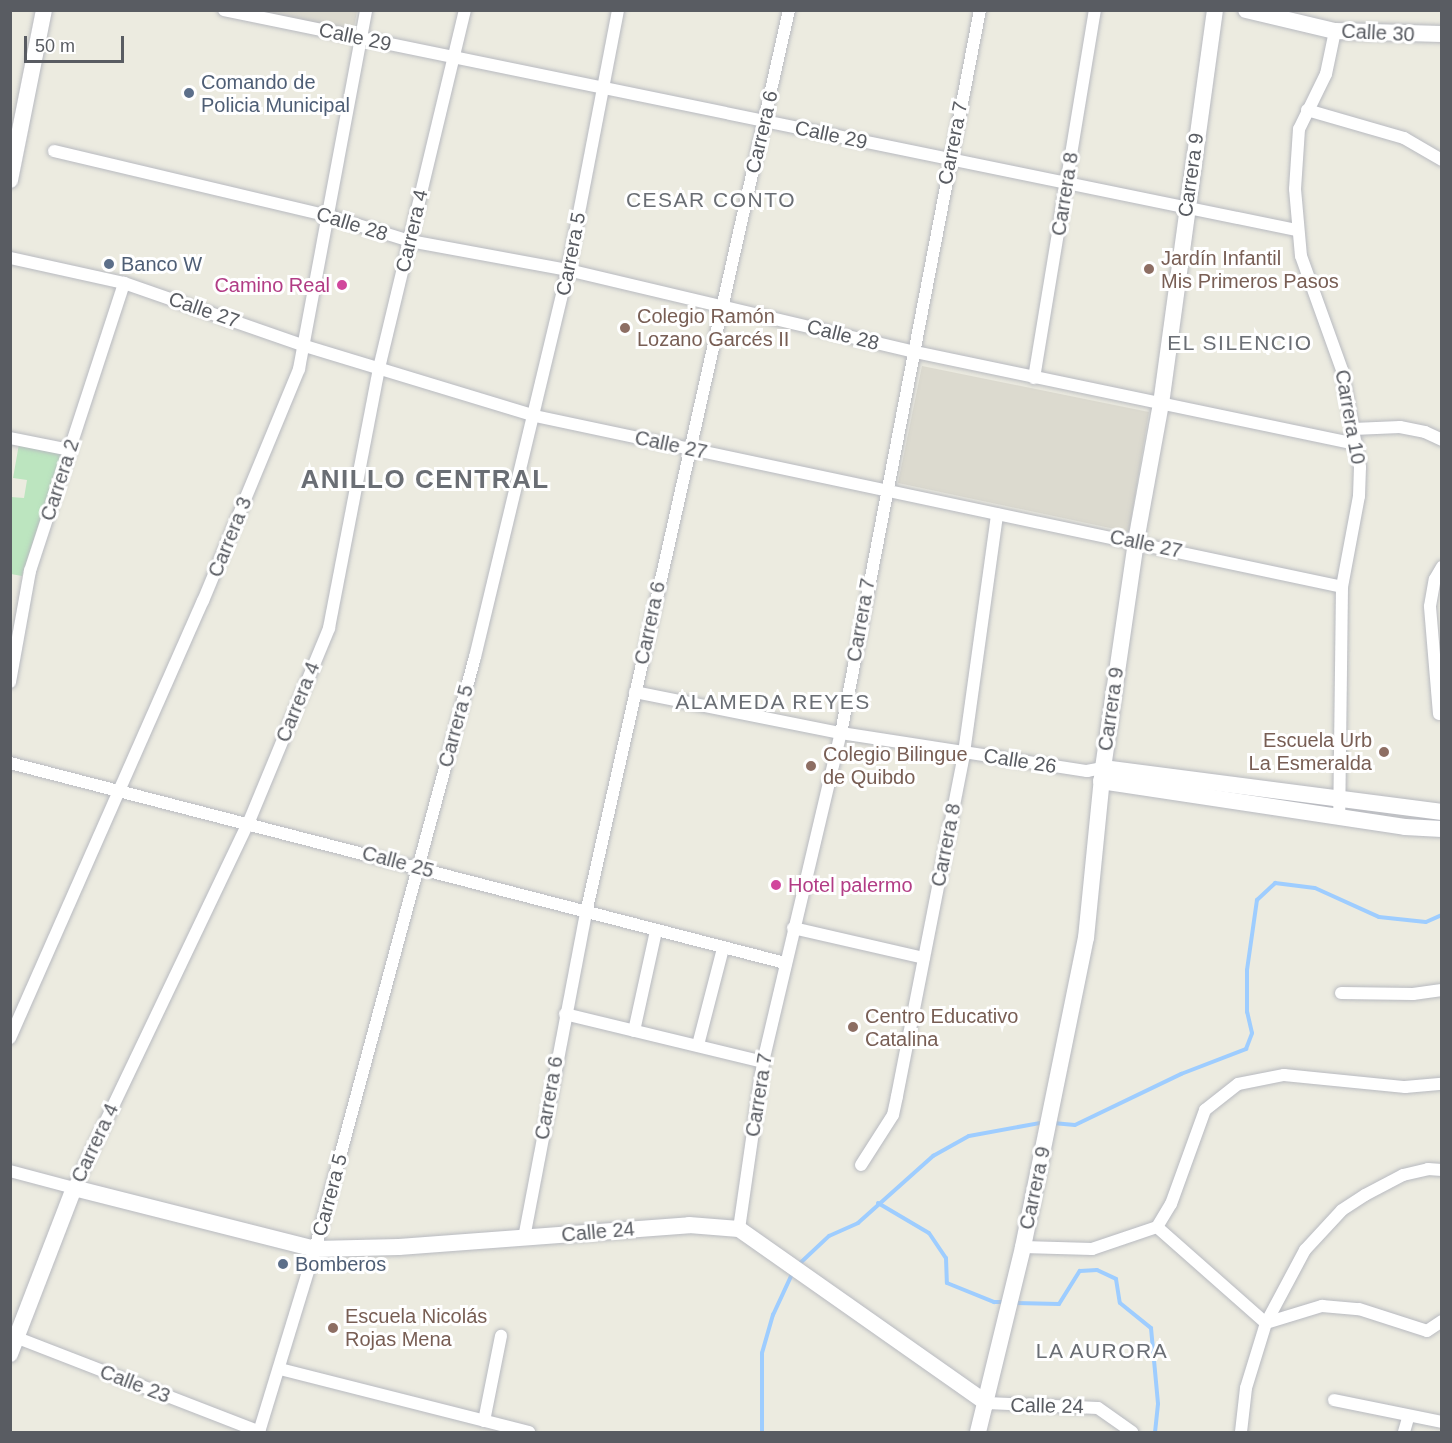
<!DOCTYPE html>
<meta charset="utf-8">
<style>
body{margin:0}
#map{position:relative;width:1452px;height:1443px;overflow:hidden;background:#ecebe0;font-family:Arial,sans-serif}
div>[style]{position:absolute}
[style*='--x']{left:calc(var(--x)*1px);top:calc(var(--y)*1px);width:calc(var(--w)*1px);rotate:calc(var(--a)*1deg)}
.education>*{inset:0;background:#dcdacf}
.green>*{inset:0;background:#bce5bf}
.stream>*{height:4px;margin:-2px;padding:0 2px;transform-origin:2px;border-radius:2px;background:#9ecdff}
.roads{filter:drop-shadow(0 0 2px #b8bac0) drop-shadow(0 0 2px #b8bac0)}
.street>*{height:12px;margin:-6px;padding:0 6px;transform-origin:6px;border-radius:6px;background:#fff}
.secondary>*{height:16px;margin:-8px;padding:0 8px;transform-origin:8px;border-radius:8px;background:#fff}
.dots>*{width:16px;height:16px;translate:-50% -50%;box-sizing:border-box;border:3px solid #fff;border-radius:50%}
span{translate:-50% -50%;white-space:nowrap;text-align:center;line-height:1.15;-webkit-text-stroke:6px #fff;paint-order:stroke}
.street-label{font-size:20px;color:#595c62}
.service-label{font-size:20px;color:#4e5e75}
.left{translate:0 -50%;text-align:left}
.education-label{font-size:20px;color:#785e54}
.right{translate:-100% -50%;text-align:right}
.hotel-label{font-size:20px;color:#b23c85}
.neighbourhood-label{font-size:21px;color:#6a6e74;letter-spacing:1.5px}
.district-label{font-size:26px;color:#6a6e74;font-weight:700;letter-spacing:1.5px}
.frame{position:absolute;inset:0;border:12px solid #595c62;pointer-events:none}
.scale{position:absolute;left:24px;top:36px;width:100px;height:27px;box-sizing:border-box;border:3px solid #595c62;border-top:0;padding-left:8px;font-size:18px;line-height:21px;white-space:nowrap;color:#595c62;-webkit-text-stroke:4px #fff;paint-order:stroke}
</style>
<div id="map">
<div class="education">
<i style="clip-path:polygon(248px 11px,357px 11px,353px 33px)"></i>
<i style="clip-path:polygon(922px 366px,1149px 412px,1129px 532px,898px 483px)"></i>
</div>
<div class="green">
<i style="clip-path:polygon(19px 444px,62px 452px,22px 576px,11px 574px,11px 497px,24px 498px,27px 480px,13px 478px)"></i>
</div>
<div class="stream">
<i style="--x:1053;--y:1123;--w:22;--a:5"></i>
<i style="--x:1075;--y:1125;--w:118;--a:-25.7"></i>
<i style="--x:1181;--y:1074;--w:70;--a:-21"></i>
<i style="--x:1246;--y:1049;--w:17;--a:-69"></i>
<i style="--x:1252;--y:1033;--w:22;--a:-103"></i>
<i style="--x:1247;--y:1012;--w:42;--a:-90"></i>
<i style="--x:1247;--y:970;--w:71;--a:-81.9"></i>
<i style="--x:1257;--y:900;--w:25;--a:-43"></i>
<i style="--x:1275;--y:883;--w:40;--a:7.1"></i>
<i style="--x:1315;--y:888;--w:70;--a:24.4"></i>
<i style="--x:1379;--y:917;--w:47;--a:6.1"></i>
<i style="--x:1426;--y:922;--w:17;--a:-24"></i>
<i style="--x:878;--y:1203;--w:59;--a:30.5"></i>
<i style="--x:929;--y:1233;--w:30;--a:56"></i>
<i style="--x:946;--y:1258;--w:25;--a:88"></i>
<i style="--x:947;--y:1283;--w:51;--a:22"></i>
<i style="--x:994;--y:1302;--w:11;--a:0"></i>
<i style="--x:797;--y:1266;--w:44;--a:-43.2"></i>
<i style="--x:829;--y:1236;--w:32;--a:-24"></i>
<i style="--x:858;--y:1223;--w:101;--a:-41.8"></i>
<i style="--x:933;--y:1156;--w:41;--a:-29.1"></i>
<i style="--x:969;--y:1136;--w:77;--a:-10.4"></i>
<i style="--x:1015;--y:1303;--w:44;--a:1.3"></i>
<i style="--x:1059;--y:1304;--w:39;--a:-58"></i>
<i style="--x:1080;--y:1271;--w:17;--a:-3"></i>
<i style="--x:1097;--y:1270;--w:21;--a:25"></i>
<i style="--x:1116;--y:1279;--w:24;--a:81"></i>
<i style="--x:1120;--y:1303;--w:40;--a:39"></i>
<i style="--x:1151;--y:1328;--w:76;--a:84.7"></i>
<i style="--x:1158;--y:1404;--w:28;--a:96"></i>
<i style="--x:762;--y:1432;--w:79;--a:-90"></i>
<i style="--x:762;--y:1353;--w:40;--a:-74"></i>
<i style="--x:773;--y:1315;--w:47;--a:-65.1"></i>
</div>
<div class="roads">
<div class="street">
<i style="--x:224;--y:10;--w:1094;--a:11.6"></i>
<i style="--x:1335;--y:31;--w:44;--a:101.8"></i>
<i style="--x:1326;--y:74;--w:61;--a:116.1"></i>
<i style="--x:1299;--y:129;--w:60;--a:93.8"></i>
<i style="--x:1295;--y:189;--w:67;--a:84.9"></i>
<i style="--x:1301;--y:256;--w:121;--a:70.2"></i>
<i style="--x:1342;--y:370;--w:99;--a:79.5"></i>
<i style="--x:1360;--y:467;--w:29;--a:92"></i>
<i style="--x:1359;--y:496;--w:93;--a:100.6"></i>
<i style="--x:1342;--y:587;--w:230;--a:90.7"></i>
<i style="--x:1307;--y:110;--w:101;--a:16.1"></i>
<i style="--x:1404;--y:138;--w:44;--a:30.1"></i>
<i style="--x:54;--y:151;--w:283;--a:13.3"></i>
<i style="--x:329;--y:216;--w:85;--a:17.2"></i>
<i style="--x:410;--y:241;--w:161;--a:10.4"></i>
<i style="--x:568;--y:270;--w:352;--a:13.3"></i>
<i style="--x:911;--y:351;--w:454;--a:11.8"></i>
<i style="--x:10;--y:258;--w:117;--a:12.4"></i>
<i style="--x:124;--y:283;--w:192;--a:19.2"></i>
<i style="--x:305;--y:346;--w:240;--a:16.9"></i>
<i style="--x:535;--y:416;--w:825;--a:11.96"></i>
<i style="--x:1034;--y:378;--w:373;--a:-80.6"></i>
<i style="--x:1353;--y:429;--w:47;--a:-2.4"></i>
<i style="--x:1400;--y:427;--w:25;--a:11"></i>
<i style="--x:1425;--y:432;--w:19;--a:25"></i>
<i style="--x:10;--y:438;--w:61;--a:11.3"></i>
<i style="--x:10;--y:682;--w:113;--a:-79.8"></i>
<i style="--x:30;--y:571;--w:303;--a:-71.9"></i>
<i style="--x:635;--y:692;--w:210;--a:11.3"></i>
<i style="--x:841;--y:733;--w:249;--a:8.8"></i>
<i style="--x:1087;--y:771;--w:16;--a:-11"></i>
<i style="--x:1439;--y:714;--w:108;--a:-94.8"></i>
<i style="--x:1430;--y:606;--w:27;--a:-80"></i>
<i style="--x:1435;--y:579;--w:14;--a:-60"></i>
<i style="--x:10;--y:763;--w:800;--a:14.47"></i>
<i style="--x:793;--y:928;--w:134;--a:12.9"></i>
<i style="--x:1341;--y:993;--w:72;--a:0.8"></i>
<i style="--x:1413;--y:994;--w:29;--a:-8"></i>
<i style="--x:565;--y:1014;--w:204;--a:13.6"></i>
<i style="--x:634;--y:1031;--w:102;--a:-77.6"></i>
<i style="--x:10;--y:1038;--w:478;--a:-66.2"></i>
<i style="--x:203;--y:601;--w:251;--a:-67.5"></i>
<i style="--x:299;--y:369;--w:365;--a:-79.4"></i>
<i style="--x:698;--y:1045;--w:100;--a:-75.5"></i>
<i style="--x:861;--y:1165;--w:59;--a:-57.4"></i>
<i style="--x:893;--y:1115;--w:19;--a:-78"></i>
<i style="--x:897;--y:1096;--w:349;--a:-78.9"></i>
<i style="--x:964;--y:753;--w:241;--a:-82.1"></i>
<i style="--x:10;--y:1171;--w:66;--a:14.9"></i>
<i style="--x:74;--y:1188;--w:403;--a:-64.5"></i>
<i style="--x:248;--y:824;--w:212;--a:-67.5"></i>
<i style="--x:329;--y:628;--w:265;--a:-79.1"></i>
<i style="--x:379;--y:368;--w:368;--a:-76.5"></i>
<i style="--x:1157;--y:1227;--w:145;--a:41.4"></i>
<i style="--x:1266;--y:1323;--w:59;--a:-16.9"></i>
<i style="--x:1322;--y:1306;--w:37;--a:5"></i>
<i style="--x:1359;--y:1309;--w:71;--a:17.9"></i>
<i style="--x:1427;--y:1331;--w:18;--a:-34"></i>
<i style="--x:739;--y:1229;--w:169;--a:-81.8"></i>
<i style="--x:763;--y:1062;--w:338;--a:-76.7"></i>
<i style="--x:841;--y:733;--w:736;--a:-79.12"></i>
<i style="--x:524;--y:1238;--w:331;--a:-79.2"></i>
<i style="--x:586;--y:913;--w:926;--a:-77.33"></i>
<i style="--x:1023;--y:1247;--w:69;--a:1.7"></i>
<i style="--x:1092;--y:1249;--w:69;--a:-18.7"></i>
<i style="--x:1157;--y:1227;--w:27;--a:-59"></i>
<i style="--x:1171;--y:1204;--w:100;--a:-70.1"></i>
<i style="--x:1205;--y:1110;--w:42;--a:-38.2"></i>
<i style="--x:1238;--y:1084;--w:47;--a:-11.1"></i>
<i style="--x:1284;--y:1075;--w:122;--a:5.7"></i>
<i style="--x:1405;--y:1087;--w:37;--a:-5"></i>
<i style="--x:10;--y:1335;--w:268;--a:21.2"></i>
<i style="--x:280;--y:1369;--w:257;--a:14.2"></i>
<i style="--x:1334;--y:1400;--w:110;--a:11.5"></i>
<i style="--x:987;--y:1403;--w:111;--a:2.6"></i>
<i style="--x:1098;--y:1408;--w:42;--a:35.2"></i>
<i style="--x:484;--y:1421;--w:87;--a:-78.7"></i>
<i style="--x:259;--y:1432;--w:191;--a:-73"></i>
<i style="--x:315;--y:1249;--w:613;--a:-74.88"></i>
<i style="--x:475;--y:657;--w:398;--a:-76.5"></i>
<i style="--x:568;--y:270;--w:265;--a:-79.1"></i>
<i style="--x:1241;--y:1432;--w:44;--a:-83.5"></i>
<i style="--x:1246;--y:1388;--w:68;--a:-72.9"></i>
<i style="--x:1266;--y:1323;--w:83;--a:-61.9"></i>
<i style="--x:1305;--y:1250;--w:54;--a:-47.2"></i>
<i style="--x:1342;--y:1210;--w:27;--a:-33"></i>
<i style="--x:1365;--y:1195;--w:43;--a:-27.8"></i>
<i style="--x:1403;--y:1175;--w:26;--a:-13"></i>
<i style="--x:1428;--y:1169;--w:14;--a:4"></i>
<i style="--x:1404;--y:1432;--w:15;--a:-74"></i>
</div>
<div class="secondary">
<i style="--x:1246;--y:10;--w:91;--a:13.3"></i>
<i style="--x:1335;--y:31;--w:107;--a:1.6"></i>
<i style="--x:10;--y:180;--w:173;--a:-78.7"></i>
<i style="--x:1103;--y:768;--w:342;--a:7.4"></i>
<i style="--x:1101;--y:781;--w:307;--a:8.6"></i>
<i style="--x:1405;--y:827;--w:37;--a:3"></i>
<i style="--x:10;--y:1354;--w:178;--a:-68.9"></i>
<i style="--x:74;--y:1188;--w:249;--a:14.2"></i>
<i style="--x:315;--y:1249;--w:84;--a:-1.4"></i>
<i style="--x:399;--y:1247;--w:291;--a:-4.3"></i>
<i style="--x:689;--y:1225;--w:50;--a:4.6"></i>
<i style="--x:739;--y:1229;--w:303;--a:35.1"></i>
<i style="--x:978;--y:1432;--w:190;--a:-76.3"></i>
<i style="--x:1023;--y:1247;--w:315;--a:-78.5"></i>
<i style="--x:1086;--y:938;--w:171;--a:-84.3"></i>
<i style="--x:1103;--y:768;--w:229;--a:-81.7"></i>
<i style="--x:1136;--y:541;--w:139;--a:-79.7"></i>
<i style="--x:1161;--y:404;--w:398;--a:-82.2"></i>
</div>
</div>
<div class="dots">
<i style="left:189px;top:93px;background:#5c6f8a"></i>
<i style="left:109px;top:264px;background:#5c6f8a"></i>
<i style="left:1149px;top:269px;background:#8d6e63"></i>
<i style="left:342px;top:285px;background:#d1479c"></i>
<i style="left:625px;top:328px;background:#8d6e63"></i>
<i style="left:1384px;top:752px;background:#8d6e63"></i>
<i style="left:811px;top:766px;background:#8d6e63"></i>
<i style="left:776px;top:885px;background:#d1479c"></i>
<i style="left:853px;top:1027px;background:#8d6e63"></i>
<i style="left:283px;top:1264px;background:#5c6f8a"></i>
<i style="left:333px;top:1328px;background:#8d6e63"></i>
</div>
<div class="street-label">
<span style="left:1378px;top:33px;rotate:3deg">Calle 30</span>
<span style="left:355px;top:37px;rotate:12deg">Calle 29</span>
<span style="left:762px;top:132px;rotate:-77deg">Carrera 6</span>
<span style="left:831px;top:135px;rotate:12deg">Calle 29</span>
<span style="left:953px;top:143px;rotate:-79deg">Carrera 7</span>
<span style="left:1191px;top:175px;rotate:-82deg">Carrera 9</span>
<span style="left:1065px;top:194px;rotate:-81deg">Carrera 8</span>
<span style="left:352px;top:224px;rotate:17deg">Calle 28</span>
<span style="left:412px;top:231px;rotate:-77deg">Carrera 4</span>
<span style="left:571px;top:254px;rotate:-79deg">Carrera 5</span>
<span style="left:204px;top:310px;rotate:19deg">Calle 27</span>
<span style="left:843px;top:335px;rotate:14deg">Calle 28</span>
<span style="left:1350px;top:417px;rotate:80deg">Carrera 10</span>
<span style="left:671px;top:445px;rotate:12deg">Calle 27</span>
<span style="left:60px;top:480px;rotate:-72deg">Carrera 2</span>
<span style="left:230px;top:537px;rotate:-68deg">Carrera 3</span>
<span style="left:1146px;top:544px;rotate:12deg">Calle 27</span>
<span style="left:861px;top:620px;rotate:-80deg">Carrera 7</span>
<span style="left:650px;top:623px;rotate:-78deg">Carrera 6</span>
<span style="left:298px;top:702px;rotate:-68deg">Carrera 4</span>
<span style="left:1111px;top:709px;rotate:-82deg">Carrera 9</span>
<span style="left:456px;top:726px;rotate:-75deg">Carrera 5</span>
<span style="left:1020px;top:761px;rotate:9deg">Calle 26</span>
<span style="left:946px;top:845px;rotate:-79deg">Carrera 8</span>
<span style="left:398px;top:862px;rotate:15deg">Calle 25</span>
<span style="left:759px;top:1095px;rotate:-81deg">Carrera 7</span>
<span style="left:549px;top:1098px;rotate:-80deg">Carrera 6</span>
<span style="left:95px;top:1143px;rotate:-65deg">Carrera 4</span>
<span style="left:1035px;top:1188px;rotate:-78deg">Carrera 9</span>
<span style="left:330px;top:1195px;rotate:-75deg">Carrera 5</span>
<span style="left:598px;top:1232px;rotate:-5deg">Calle 24</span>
<span style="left:135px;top:1384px;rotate:21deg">Calle 23</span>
<span style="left:1047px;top:1406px;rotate:1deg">Calle 24</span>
</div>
<div class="service-label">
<span class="left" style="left:201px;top:94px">Comando de<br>Policia Municipal</span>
<span class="left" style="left:121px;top:264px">Banco W</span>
<span class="left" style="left:295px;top:1264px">Bomberos</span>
</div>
<div class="education-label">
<span class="left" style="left:1161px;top:270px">Jardín Infantil<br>Mis Primeros Pasos</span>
<span class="left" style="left:637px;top:328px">Colegio Ramón<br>Lozano Garcés II</span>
<span class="right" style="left:1372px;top:752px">Escuela Urb<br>La Esmeralda</span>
<span class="left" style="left:823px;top:766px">Colegio Bilingue<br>de Quibdo</span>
<span class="left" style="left:865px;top:1028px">Centro Educativo<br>Catalina</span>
<span class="left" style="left:345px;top:1328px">Escuela Nicolás<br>Rojas Mena</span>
</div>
<div class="hotel-label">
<span class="right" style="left:330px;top:285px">Camino Real</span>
<span class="left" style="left:788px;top:885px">Hotel palermo</span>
</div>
<div class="neighbourhood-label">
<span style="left:711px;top:200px">CESAR CONTO</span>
<span style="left:1240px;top:343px">EL SILENCIO</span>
<span style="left:773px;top:702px">ALAMEDA REYES</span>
<span style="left:1102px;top:1351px">LA AURORA</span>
</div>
<div class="district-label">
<span style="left:425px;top:480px">ANILLO CENTRAL</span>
</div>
<div class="frame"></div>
<div class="scale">50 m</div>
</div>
